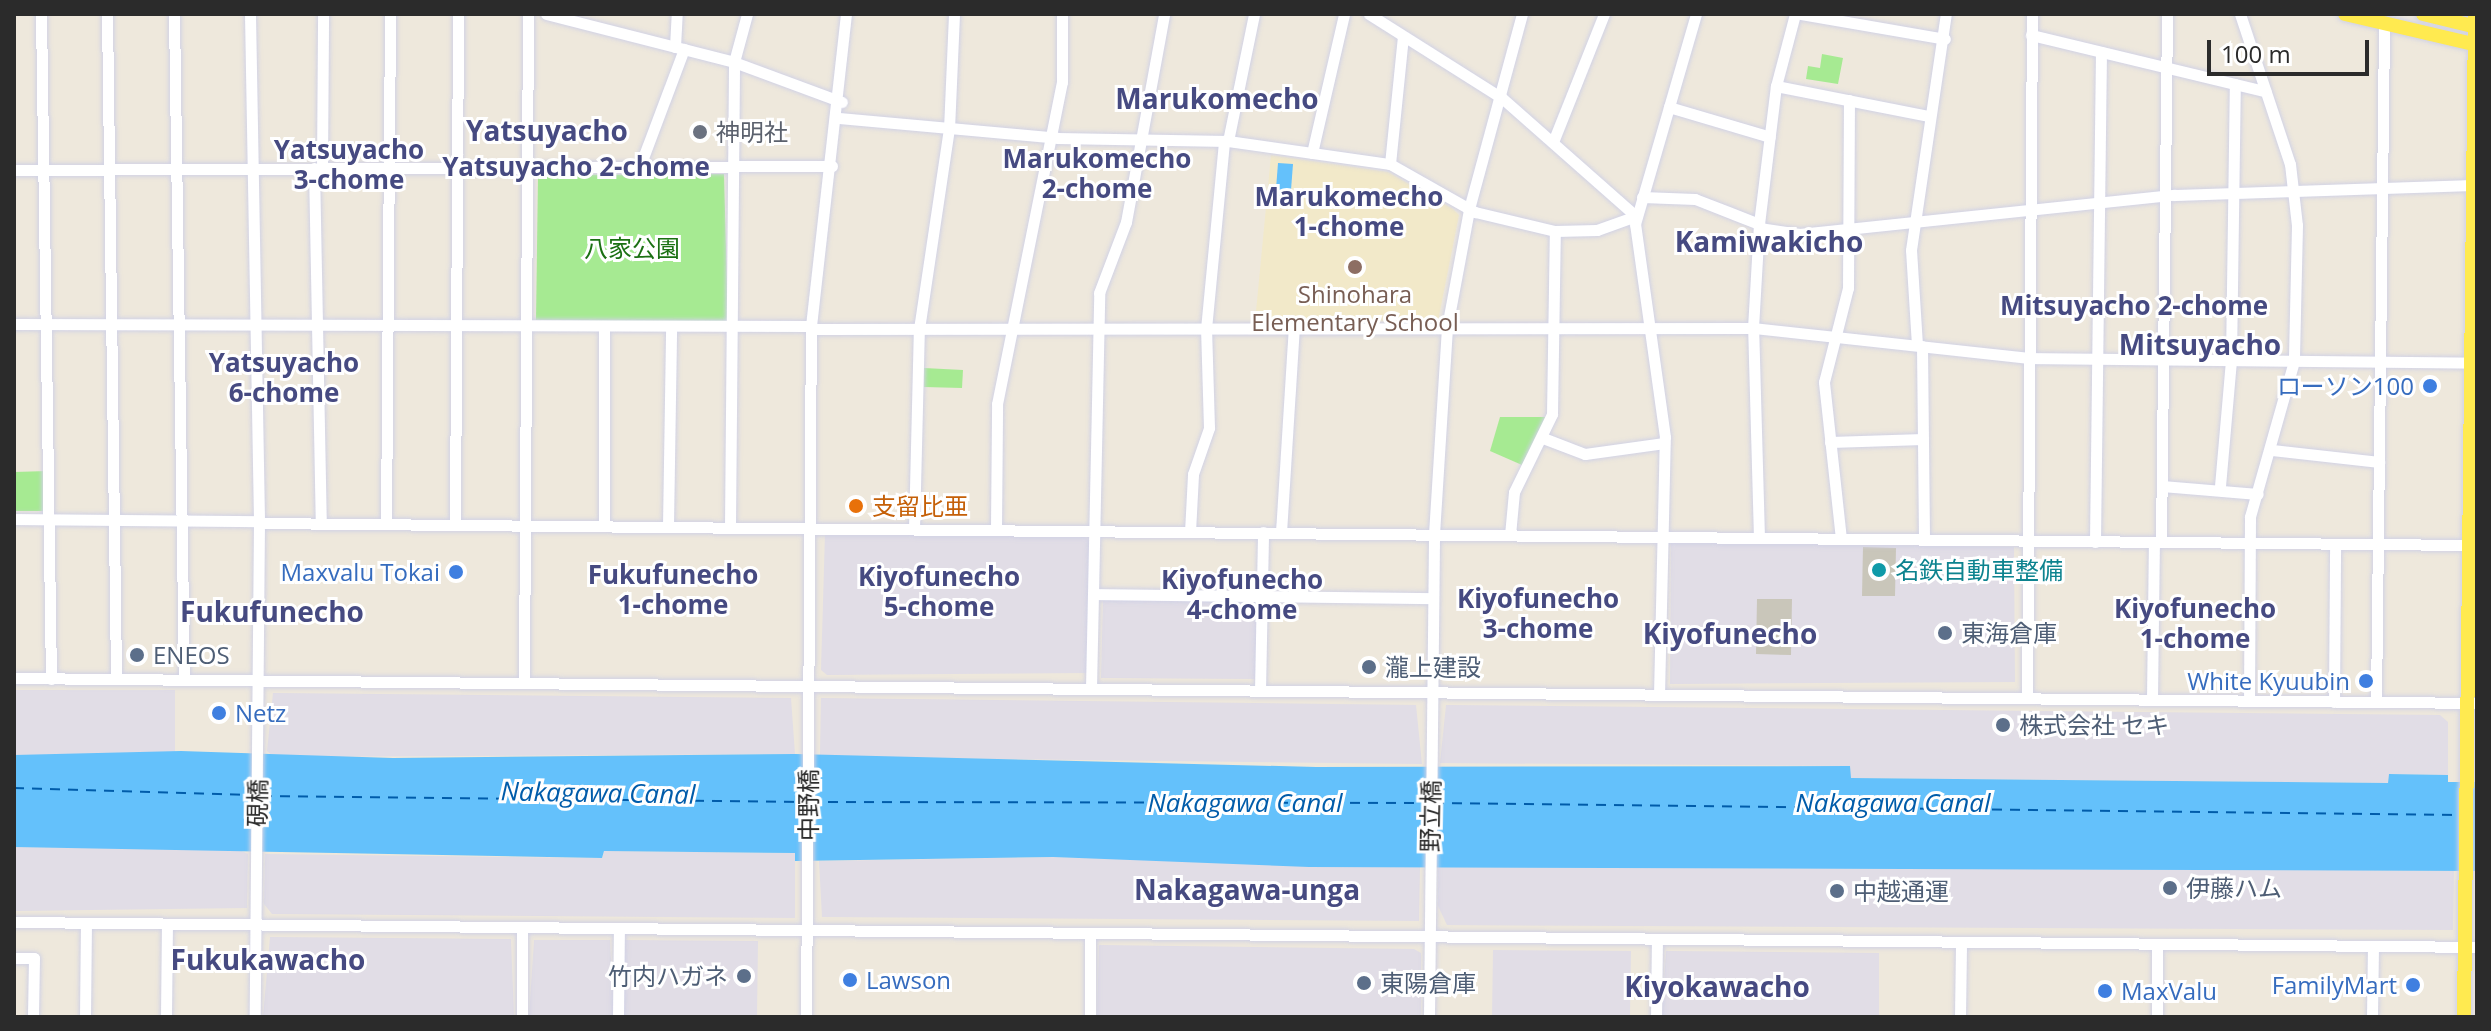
<!DOCTYPE html>
<meta charset="utf-8">
<style>
body{margin:0}
#map{position:relative;width:2491px;height:1031px;overflow:hidden;background:#eee8dc;font-family:"Open Sans","Noto Sans JP",sans-serif}
div>[style]{position:absolute}
[style*='--x']{left:calc(var(--x)*1px);top:calc(var(--y)*1px);width:calc(var(--w)*1px);rotate:calc(var(--a)*1deg)}
.industrial>*{inset:0;background:#e1dde6}
.education>*{inset:0;background:#f2e9c9}
.green>*{inset:0;background:#a6ea92}
.water>*{inset:0;background:#64c1fb}
.ferry>*{height:2px;margin-top:-1px;transform-origin:0;background:repeating-linear-gradient(90deg,#005caa 0 10px,transparent 0 18px)}
.building>*{inset:0;background:#c9c6ba}
.roads{filter:drop-shadow(0 0 2px #d1d2e5) drop-shadow(0 0 2px #d1d2e5)}
.minor>*{height:11px;margin:-5.5px;padding:0 5.5px;transform-origin:5.5px;border-radius:5.5px;background:#fff}
.major>*{height:14px;margin:-7px;padding:0 7px;transform-origin:7px;border-radius:7px;background:#ffea50}
.dots>*{width:22px;height:22px;translate:-50% -50%;box-sizing:border-box;border:4px solid #fff;border-radius:50%}
span{translate:-50% -50%;white-space:nowrap;text-align:center;line-height:1.15;-webkit-text-stroke:6px #fff;paint-order:stroke}
.worship-label{font-size:24px;color:#5b616d}
.left{translate:0 -50%;text-align:left}
.park-label{font-size:24px;color:#1b7013}
.education-label{font-size:24px;color:#785e54}
.shop-label{font-size:24px;color:#366cbe}
.right{translate:-100% -50%;text-align:right}
.food-label{font-size:24px;color:#c56008}
.culture-label{font-size:24px;color:#0d838f}
.service-label{font-size:24px;color:#4e5e75}
.street-label{font-size:24px;color:#2b2b2b}
.neighbourhood-label{font-size:26px;color:#464a81;font-weight:700}
.water-label{font-size:26px;color:#005caa;font-style:italic}
.quarter-label{font-size:28px;color:#464a81;font-weight:700}
.frame{position:absolute;inset:0;border:16px solid #2b2b2b;pointer-events:none}
.scale{position:absolute;left:2207px;top:40px;width:162px;height:36px;box-sizing:border-box;border:4px solid #2b2b2b;border-top:0;padding-left:10px;font-size:24px;line-height:28px;white-space:nowrap;color:#2b2b2b;-webkit-text-stroke:6px #fff;paint-order:stroke}
</style>
<div id="map">
<div class="industrial">
<i style="clip-path:polygon(825px 533px,1084px 536px,1090px 542px,1088px 673px,827px 675px,821px 670px)"></i>
<i style="clip-path:polygon(1671px 542px,2014px 547px,2015px 682px,1670px 684px)"></i>
<i style="clip-path:polygon(1103px 599px,1256px 600px,1257px 679px,1101px 678px)"></i>
<i style="clip-path:polygon(14px 690px,175px 690px,175px 756px,14px 755px)"></i>
<i style="clip-path:polygon(273px 693px,791px 698px,795px 754px,274px 757px,267px 751px)"></i>
<i style="clip-path:polygon(821px 698px,1416px 705px,1422px 764px,820px 757px)"></i>
<i style="clip-path:polygon(1446px 705px,2440px 715px,2448px 722px,2448px 775px,2389px 774px,2388px 783px,1850px 778px,1850px 766px,1440px 763px)"></i>
<i style="clip-path:polygon(14px 847px,238px 849px,248px 854px,247px 908px,14px 911px)"></i>
<i style="clip-path:polygon(604px 851px,795px 853px,795px 918px,272px 914px,264px 904px,265px 854px,602px 858px)"></i>
<i style="clip-path:polygon(1053px 857px,1420px 866px,1419px 921px,822px 917px,819px 861px)"></i>
<i style="clip-path:polygon(1873px 865px,2454px 871px,2453px 930px,1447px 925px,1438px 906px,1438px 866px)"></i>
<i style="clip-path:polygon(270px 937px,511px 939px,514px 1017px,263px 1017px)"></i>
<i style="clip-path:polygon(534px 940px,610px 940px,614px 1017px,529px 1017px)"></i>
<i style="clip-path:polygon(623px 940px,758px 941px,757px 1017px,622px 1017px)"></i>
<i style="clip-path:polygon(1099px 945px,1414px 949px,1421px 953px,1421px 1017px,1097px 1017px)"></i>
<i style="clip-path:polygon(1493px 950px,1631px 951px,1630px 1017px,1492px 1017px)"></i>
<i style="clip-path:polygon(1666px 951px,1879px 953px,1879px 1017px,1662px 1017px)"></i>
</div>
<div class="education">
<i style="clip-path:polygon(1271px 155px,1388px 172px,1453px 209px,1459px 215px,1438px 321px,1255px 322px)"></i>
</div>
<div class="green">
<i style="clip-path:polygon(1822px 54px,1843px 58px,1838px 84px,1806px 79px,1808px 66px,1820px 68px)"></i>
<i style="clip-path:polygon(724px 174px,728px 323px,536px 320px,538px 175px)"></i>
<i style="clip-path:polygon(924px 368px,963px 370px,962px 388px,924px 387px)"></i>
<i style="clip-path:polygon(1500px 417px,1547px 417px,1522px 465px,1490px 451px)"></i>
<i style="clip-path:polygon(48px 471px,44px 511px,14px 511px,14px 472px)"></i>
</div>
<div class="water">
<i style="clip-path:polygon(1278px 163px,1293px 164px,1290px 203px,1275px 202px)"></i>
<i style="clip-path:polygon(181px 751px,393px 758px,795px 754px,1316px 767px,1850px 766px,1851px 778px,2388px 783px,2389px 774px,2448px 775px,2448px 782px,2477px 782px,2477px 871px,1309px 867px,1053px 857px,795px 861px,795px 853px,604px 851px,602px 858px,14px 847px,14px 755px)"></i>
</div>
<div class="ferry">
<i style="--x:14;--y:788;--w:238;--a:1.7"></i>
<i style="--x:262;--y:796;--w:542;--a:0.63"></i>
<i style="--x:810;--y:802;--w:618;--a:0.09"></i>
<i style="--x:1434;--y:803;--w:1026;--a:0.67"></i>
</div>
<div class="building">
<i style="clip-path:polygon(1863px 547px,1896px 548px,1895px 596px,1862px 596px)"></i>
<i style="clip-path:polygon(1757px 599px,1792px 599px,1791px 655px,1756px 654px)"></i>
</div>
<div class="roads">
<div class="minor">
<i style="--x:41;--y:14;--w:665;--a:89.14"></i>
<i style="--x:107;--y:14;--w:665;--a:89.22"></i>
<i style="--x:174;--y:14;--w:666;--a:89.14"></i>
<i style="--x:250;--y:14;--w:507;--a:88.98"></i>
<i style="--x:259;--y:521;--w:496;--a:90.5"></i>
<i style="--x:546;--y:14;--w:194;--a:14.3"></i>
<i style="--x:734;--y:62;--w:115;--a:20.3"></i>
<i style="--x:1369;--y:14;--w:157;--a:32.3"></i>
<i style="--x:1502;--y:98;--w:179;--a:41.4"></i>
<i style="--x:1801;--y:14;--w:146;--a:9.8"></i>
<i style="--x:2240;--y:14;--w:158;--a:71.6"></i>
<i style="--x:2290;--y:164;--w:61;--a:83.5"></i>
<i style="--x:2297;--y:225;--w:136;--a:91.3"></i>
<i style="--x:2294;--y:361;--w:162;--a:105.8"></i>
<i style="--x:2250;--y:517;--w:184;--a:90.3"></i>
<i style="--x:2031;--y:35;--w:241;--a:13.5"></i>
<i style="--x:675;--y:47;--w:33;--a:-87"></i>
<i style="--x:1776;--y:86;--w:156;--a:11.1"></i>
<i style="--x:1669;--y:107;--w:105;--a:16.5"></i>
<i style="--x:839;--y:118;--w:219;--a:5.2"></i>
<i style="--x:1057;--y:138;--w:171;--a:1"></i>
<i style="--x:1228;--y:141;--w:164;--a:8.1"></i>
<i style="--x:1390;--y:164;--w:98;--a:29.5"></i>
<i style="--x:1475;--y:212;--w:82;--a:13.4"></i>
<i style="--x:1555;--y:231;--w:42;--a:-1.4"></i>
<i style="--x:1597;--y:230;--w:41;--a:-19.7"></i>
<i style="--x:1228;--y:141;--w:130;--a:-78.4"></i>
<i style="--x:1553;--y:142;--w:138;--a:-68.3"></i>
<i style="--x:1312;--y:153;--w:143;--a:-77"></i>
<i style="--x:1390;--y:164;--w:128;--a:-84.2"></i>
<i style="--x:640;--y:166;--w:125;--a:-69.4"></i>
<i style="--x:314;--y:168;--w:355;--a:88.9"></i>
<i style="--x:322;--y:168;--w:154;--a:-89.6"></i>
<i style="--x:14;--y:170;--w:818;--a:-0.28"></i>
<i style="--x:1642;--y:197;--w:53;--a:2.2"></i>
<i style="--x:1695;--y:199;--w:69;--a:21.3"></i>
<i style="--x:1759;--y:228;--w:41;--a:8.3"></i>
<i style="--x:1800;--y:234;--w:376;--a:-6"></i>
<i style="--x:2174;--y:195;--w:301;--a:-1.9"></i>
<i style="--x:14;--y:324;--w:797;--a:0.14"></i>
<i style="--x:604;--y:328;--w:198;--a:90"></i>
<i style="--x:811;--y:329;--w:942;--a:-0.06"></i>
<i style="--x:1753;--y:328;--w:277;--a:6.2"></i>
<i style="--x:2028;--y:358;--w:448;--a:0.6"></i>
<i style="--x:1917;--y:345;--w:95;--a:-93.6"></i>
<i style="--x:1911;--y:250;--w:239;--a:-81.6"></i>
<i style="--x:1922;--y:346;--w:194;--a:89.4"></i>
<i style="--x:1543;--y:438;--w:45;--a:20.9"></i>
<i style="--x:1585;--y:454;--w:80;--a:-7.9"></i>
<i style="--x:1830;--y:442;--w:93;--a:-1.8"></i>
<i style="--x:2272;--y:450;--w:108;--a:6.4"></i>
<i style="--x:2162;--y:486;--w:96;--a:4.8"></i>
<i style="--x:2220;--y:486;--w:126;--a:-85"></i>
<i style="--x:2231;--y:360;--w:276;--a:-89.2"></i>
<i style="--x:14;--y:519;--w:245;--a:0.5"></i>
<i style="--x:259;--y:523;--w:2211;--a:0.57"></i>
<i style="--x:386;--y:524;--w:510;--a:-89.55"></i>
<i style="--x:455;--y:524;--w:510;--a:-89.66"></i>
<i style="--x:668;--y:526;--w:198;--a:-89.1"></i>
<i style="--x:730;--y:527;--w:465;--a:-89.5"></i>
<i style="--x:734;--y:62;--w:50;--a:-74.8"></i>
<i style="--x:914;--y:529;--w:200;--a:-88.6"></i>
<i style="--x:919;--y:329;--w:202;--a:-81.5"></i>
<i style="--x:949;--y:129;--w:115;--a:-87.5"></i>
<i style="--x:996;--y:529;--w:125;--a:-89.5"></i>
<i style="--x:997;--y:404;--w:328;--a:-78.6"></i>
<i style="--x:1062;--y:82;--w:68;--a:-90"></i>
<i style="--x:1190;--y:532;--w:58;--a:-87"></i>
<i style="--x:1193;--y:474;--w:49;--a:-70.8"></i>
<i style="--x:1209;--y:428;--w:99;--a:-91.7"></i>
<i style="--x:1206;--y:329;--w:189;--a:-84.5"></i>
<i style="--x:1281;--y:532;--w:204;--a:-86.4"></i>
<i style="--x:1510;--y:535;--w:43;--a:-84.7"></i>
<i style="--x:1514;--y:492;--w:87;--a:-64"></i>
<i style="--x:1552;--y:414;--w:183;--a:-89.1"></i>
<i style="--x:1759;--y:538;--w:210;--a:-91.6"></i>
<i style="--x:1753;--y:328;--w:104;--a:-86.7"></i>
<i style="--x:1759;--y:224;--w:139;--a:-83"></i>
<i style="--x:1776;--y:86;--w:74;--a:-75.2"></i>
<i style="--x:1841;--y:539;--w:158;--a:-96.2"></i>
<i style="--x:1824;--y:382;--w:97;--a:-75.7"></i>
<i style="--x:1848;--y:288;--w:188;--a:-89.7"></i>
<i style="--x:2095;--y:542;--w:490;--a:-89.3"></i>
<i style="--x:2161;--y:542;--w:528;--a:-89.35"></i>
<i style="--x:1093;--y:594;--w:340;--a:0.7"></i>
<i style="--x:14;--y:678;--w:2463;--a:0.58"></i>
<i style="--x:524;--y:683;--w:669;--a:-89.66"></i>
<i style="--x:1091;--y:689;--w:396;--a:-88.8"></i>
<i style="--x:1099;--y:293;--w:76;--a:-69.2"></i>
<i style="--x:1126;--y:222;--w:211;--a:-79.6"></i>
<i style="--x:1260;--y:691;--w:159;--a:-88.9"></i>
<i style="--x:1659;--y:695;--w:258;--a:-88.7"></i>
<i style="--x:1665;--y:437;--w:215;--a:-98"></i>
<i style="--x:1635;--y:224;--w:219;--a:-73.8"></i>
<i style="--x:2027;--y:698;--w:684;--a:-89.58"></i>
<i style="--x:2152;--y:700;--w:158;--a:-89.3"></i>
<i style="--x:2334;--y:702;--w:158;--a:-89.6"></i>
<i style="--x:2376;--y:702;--w:678;--a:-89.32"></i>
<i style="--x:14;--y:922;--w:2463;--a:0.58"></i>
<i style="--x:14;--y:958;--w:20;--a:0"></i>
<i style="--x:34;--y:958;--w:59;--a:91"></i>
<i style="--x:85;--y:1017;--w:94;--a:-89.4"></i>
<i style="--x:166;--y:1017;--w:93;--a:-89.4"></i>
<i style="--x:522;--y:1017;--w:90;--a:-90"></i>
<i style="--x:618;--y:1017;--w:89;--a:-89.4"></i>
<i style="--x:806;--y:1017;--w:691;--a:-89.59"></i>
<i style="--x:811;--y:326;--w:314;--a:-83.6"></i>
<i style="--x:1090;--y:1017;--w:83;--a:-90"></i>
<i style="--x:1429;--y:1017;--w:483;--a:-89.4"></i>
<i style="--x:1434;--y:534;--w:207;--a:-86.4"></i>
<i style="--x:1447;--y:327;--w:120;--a:-79.4"></i>
<i style="--x:1469;--y:209;--w:202;--a:-74.8"></i>
<i style="--x:1656;--y:1017;--w:77;--a:-89.3"></i>
<i style="--x:1960;--y:1017;--w:75;--a:-89.2"></i>
<i style="--x:2157;--y:1017;--w:73;--a:-90"></i>
<i style="--x:2372;--y:1017;--w:71;--a:-89.2"></i>
</div>
<div class="major">
<i style="--x:2345;--y:14;--w:136;--a:13.2"></i>
<i style="--x:2423;--y:14;--w:56;--a:13.5"></i>
<i style="--x:2464;--y:1017;--w:1003;--a:-89.37"></i>
</div>
</div>
<div class="dots">
<i style="left:700px;top:132px;background:#6b7280"></i>
<i style="left:1355px;top:267px;background:#8d6e63"></i>
<i style="left:2430px;top:386px;background:#3f7fe0"></i>
<i style="left:856px;top:506px;background:#e8710a"></i>
<i style="left:1879px;top:570px;background:#0f9aa8"></i>
<i style="left:456px;top:572px;background:#3f7fe0"></i>
<i style="left:1945px;top:633px;background:#5c6f8a"></i>
<i style="left:137px;top:655px;background:#5c6f8a"></i>
<i style="left:1369px;top:667px;background:#5c6f8a"></i>
<i style="left:2366px;top:681px;background:#3f7fe0"></i>
<i style="left:219px;top:713px;background:#3f7fe0"></i>
<i style="left:2003px;top:725px;background:#5c6f8a"></i>
<i style="left:2170px;top:888px;background:#5c6f8a"></i>
<i style="left:1837px;top:891px;background:#5c6f8a"></i>
<i style="left:744px;top:976px;background:#5c6f8a"></i>
<i style="left:850px;top:980px;background:#3f7fe0"></i>
<i style="left:1364px;top:983px;background:#5c6f8a"></i>
<i style="left:2413px;top:985px;background:#3f7fe0"></i>
<i style="left:2105px;top:991px;background:#3f7fe0"></i>
</div>
<div class="worship-label">
<span class="left" style="left:716px;top:132px">神明社</span>
</div>
<div class="park-label">
<span style="left:632px;top:248px">八家公園</span>
</div>
<div class="education-label">
<span style="left:1355px;top:308px">Shinohara<br>Elementary School</span>
</div>
<div class="shop-label">
<span class="right" style="left:2414px;top:386px">ローソン100</span>
<span class="right" style="left:440px;top:572px">Maxvalu Tokai</span>
<span class="right" style="left:2350px;top:681px">White Kyuubin</span>
<span class="left" style="left:235px;top:713px">Netz</span>
<span class="left" style="left:866px;top:980px">Lawson</span>
<span class="right" style="left:2397px;top:985px">FamilyMart</span>
<span class="left" style="left:2121px;top:991px">MaxValu</span>
</div>
<div class="food-label">
<span class="left" style="left:872px;top:506px">支留比亜</span>
</div>
<div class="culture-label">
<span class="left" style="left:1895px;top:570px">名鉄自動車整備</span>
</div>
<div class="service-label">
<span class="left" style="left:1961px;top:633px">東海倉庫</span>
<span class="left" style="left:153px;top:655px">ENEOS</span>
<span class="left" style="left:1385px;top:667px">瀧上建設</span>
<span class="left" style="left:2019px;top:725px">株式会社 セキ</span>
<span class="left" style="left:2186px;top:888px">伊藤ハム</span>
<span class="left" style="left:1853px;top:891px">中越通運</span>
<span class="right" style="left:728px;top:976px">竹内ハガネ</span>
<span class="left" style="left:1380px;top:983px">東陽倉庫</span>
</div>
<div class="street-label">
<span style="left:257px;top:803px;rotate:-89deg">硯橋</span>
<span style="left:808px;top:805px;rotate:-90deg">中野橋</span>
<span style="left:1430px;top:816px;rotate:-89deg">野立橋</span>
</div>
<div class="neighbourhood-label">
<span style="left:349px;top:165px">Yatsuyacho<br>3-chome</span>
<span style="left:1097px;top:174px">Marukomecho<br>2-chome</span>
<span style="left:576px;top:167px">Yatsuyacho 2-chome</span>
<span style="left:1349px;top:212px">Marukomecho<br>1-chome</span>
<span style="left:2134px;top:306px">Mitsuyacho 2-chome</span>
<span style="left:284px;top:378px">Yatsuyacho<br>6-chome</span>
<span style="left:673px;top:590px">Fukufunecho<br>1-chome</span>
<span style="left:939px;top:592px">Kiyofunecho<br>5-chome</span>
<span style="left:1242px;top:595px">Kiyofunecho<br>4-chome</span>
<span style="left:1538px;top:614px">Kiyofunecho<br>3-chome</span>
<span style="left:2195px;top:624px">Kiyofunecho<br>1-chome</span>
</div>
<div class="water-label">
<span style="left:598px;top:793px;rotate:1deg">Nakagawa Canal</span>
<span style="left:1245px;top:803px">Nakagawa Canal</span>
<span style="left:1893px;top:803px">Nakagawa Canal</span>
</div>
<div class="quarter-label">
<span style="left:1217px;top:98px">Marukomecho</span>
<span style="left:547px;top:130px">Yatsuyacho</span>
<span style="left:1769px;top:241px">Kamiwakicho</span>
<span style="left:2200px;top:344px">Mitsuyacho</span>
<span style="left:272px;top:611px">Fukufunecho</span>
<span style="left:1730px;top:633px">Kiyofunecho</span>
<span style="left:1247px;top:889px">Nakagawa-unga</span>
<span style="left:268px;top:959px">Fukukawacho</span>
<span style="left:1717px;top:986px">Kiyokawacho</span>
</div>
<div class="frame"></div>
<div class="scale">100 m</div>
</div>
